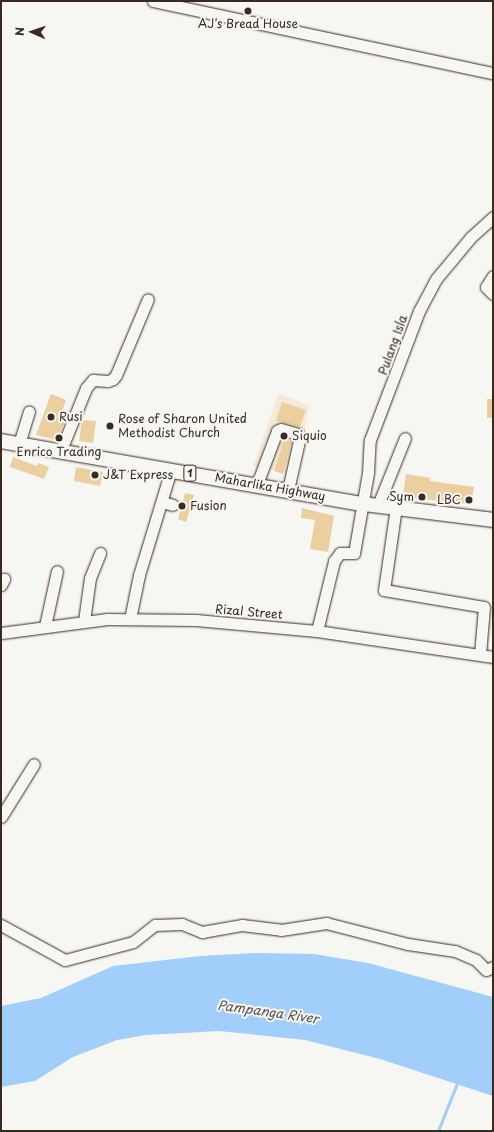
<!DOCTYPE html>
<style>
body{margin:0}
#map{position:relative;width:494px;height:1132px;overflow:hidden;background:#f6f6f2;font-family:"Playpen Sans",sans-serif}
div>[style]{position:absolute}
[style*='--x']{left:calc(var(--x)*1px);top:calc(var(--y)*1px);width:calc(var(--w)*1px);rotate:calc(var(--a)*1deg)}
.built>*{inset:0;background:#f3ead9}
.water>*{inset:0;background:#a2cefc}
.stream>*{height:2.5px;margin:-1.25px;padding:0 1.25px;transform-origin:1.25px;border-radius:1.25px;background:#a2cefc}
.building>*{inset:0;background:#ebcf9f}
.roads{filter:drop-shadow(0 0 1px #3b2a1e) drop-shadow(0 0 1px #3b2a1e)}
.minor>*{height:11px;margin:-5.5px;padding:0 5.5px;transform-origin:5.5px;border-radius:5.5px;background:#f6f6f2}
.major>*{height:14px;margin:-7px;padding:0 7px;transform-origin:7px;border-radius:7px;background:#f6f6f2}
.dots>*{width:11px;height:11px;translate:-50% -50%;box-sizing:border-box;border:2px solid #f6f6f2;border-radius:50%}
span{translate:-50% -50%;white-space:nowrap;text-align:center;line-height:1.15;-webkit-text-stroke:4px #f6f6f2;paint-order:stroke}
.shield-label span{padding:1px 3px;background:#f6f6f2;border:1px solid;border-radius:3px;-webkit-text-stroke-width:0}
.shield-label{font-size:11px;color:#3b2a1e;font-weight:700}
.poi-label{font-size:12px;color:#3b2a1e}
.left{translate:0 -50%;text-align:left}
.right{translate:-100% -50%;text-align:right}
.street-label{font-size:12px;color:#3b2a1e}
.water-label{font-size:13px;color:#555356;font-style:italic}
.frame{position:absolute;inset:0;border:2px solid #3b2a1e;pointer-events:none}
.north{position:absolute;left:12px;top:12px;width:40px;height:40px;-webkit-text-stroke:3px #f6f6f2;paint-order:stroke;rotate:272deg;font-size:11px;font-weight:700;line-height:16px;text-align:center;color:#3b2a1e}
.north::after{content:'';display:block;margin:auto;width:14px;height:18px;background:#3b2a1e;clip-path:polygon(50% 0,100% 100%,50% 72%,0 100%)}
</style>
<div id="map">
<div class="built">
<i style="clip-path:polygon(279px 393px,309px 406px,296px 475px,253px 466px)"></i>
</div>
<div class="water">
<i style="clip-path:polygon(257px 953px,314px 954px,368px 963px,493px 997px,493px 1096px,380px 1059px,305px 1040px,219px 1031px,146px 1035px,117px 1040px,73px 1057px,35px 1081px,1px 1087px,1px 1006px,41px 998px,113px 966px,200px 956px)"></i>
</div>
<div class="stream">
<i style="--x:438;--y:1131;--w:54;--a:-68.2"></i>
</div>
<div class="building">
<i style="clip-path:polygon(51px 394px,66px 400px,60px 417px,66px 419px,57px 440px,36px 435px)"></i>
<i style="clip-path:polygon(487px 399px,493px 399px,493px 418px,487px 418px)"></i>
<i style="clip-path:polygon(282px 402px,306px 410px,300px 427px,276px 421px)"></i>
<i style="clip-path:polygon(82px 420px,96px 421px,93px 443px,79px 441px)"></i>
<i style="clip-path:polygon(284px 439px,292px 441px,283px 474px,274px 471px)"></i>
<i style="clip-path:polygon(13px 457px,37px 466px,38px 463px,49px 467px,44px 479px,10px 467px)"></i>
<i style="clip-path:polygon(76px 467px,103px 472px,100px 486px,74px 481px)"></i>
<i style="clip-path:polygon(406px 474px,430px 478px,430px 481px,474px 487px,471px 504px,403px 497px)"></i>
<i style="clip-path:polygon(185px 493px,194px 495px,186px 522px,178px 519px)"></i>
<i style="clip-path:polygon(302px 508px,334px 516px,328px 552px,310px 549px,315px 520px,301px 518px)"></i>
</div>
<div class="roads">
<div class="minor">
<i style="--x:153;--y:1;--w:348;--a:12"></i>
<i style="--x:493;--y:276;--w:13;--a:122"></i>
<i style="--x:486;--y:287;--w:10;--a:45"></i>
<i style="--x:19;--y:444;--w:34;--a:-73"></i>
<i style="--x:61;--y:450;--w:67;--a:-68"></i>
<i style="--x:86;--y:388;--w:11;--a:-49"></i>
<i style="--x:93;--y:380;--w:15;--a:4"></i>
<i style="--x:108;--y:381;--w:5;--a:-22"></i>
<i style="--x:113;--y:379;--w:5;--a:-53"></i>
<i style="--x:116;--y:375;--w:82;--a:-67.2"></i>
<i style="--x:257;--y:484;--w:57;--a:-69.3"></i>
<i style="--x:277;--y:431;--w:4;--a:-27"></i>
<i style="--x:281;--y:429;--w:18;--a:16"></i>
<i style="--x:298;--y:434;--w:7;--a:82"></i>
<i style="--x:299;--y:441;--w:50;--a:102.7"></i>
<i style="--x:162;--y:502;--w:11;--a:15"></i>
<i style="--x:378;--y:505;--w:72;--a:-68.1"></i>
<i style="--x:396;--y:507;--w:84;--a:98.2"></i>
<i style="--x:384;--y:590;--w:101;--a:9.6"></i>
<i style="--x:484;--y:607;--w:48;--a:94.8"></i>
<i style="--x:1;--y:585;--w:7;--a:-63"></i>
<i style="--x:130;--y:619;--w:45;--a:-78.4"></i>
<i style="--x:139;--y:575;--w:110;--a:-73.1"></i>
<i style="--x:84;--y:621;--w:43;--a:-82.1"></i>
<i style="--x:90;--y:578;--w:27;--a:-68"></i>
<i style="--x:45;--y:626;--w:56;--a:-77.7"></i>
<i style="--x:317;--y:631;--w:72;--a:-76.3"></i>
<i style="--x:334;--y:561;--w:10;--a:-53"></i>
<i style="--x:340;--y:553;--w:14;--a:0"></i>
<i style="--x:354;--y:553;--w:81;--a:-80.1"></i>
<i style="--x:368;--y:473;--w:33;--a:-87"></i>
<i style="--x:370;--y:440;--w:138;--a:-69.2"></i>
<i style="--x:419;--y:311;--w:36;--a:-62"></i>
<i style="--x:436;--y:279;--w:55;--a:-50.2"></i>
<i style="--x:471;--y:237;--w:30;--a:-42"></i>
<i style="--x:1;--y:633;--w:107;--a:-7.5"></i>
<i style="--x:107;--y:619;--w:89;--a:0.6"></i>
<i style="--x:196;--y:620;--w:121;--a:5.2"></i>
<i style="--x:317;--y:631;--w:178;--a:8.4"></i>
<i style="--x:1;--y:817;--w:62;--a:-58.1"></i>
<i style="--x:1;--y:925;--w:73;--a:28.7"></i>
<i style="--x:65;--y:960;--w:70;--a:-14.8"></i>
<i style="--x:133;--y:942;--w:28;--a:-38"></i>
<i style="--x:155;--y:925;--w:27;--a:-2"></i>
<i style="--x:182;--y:924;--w:22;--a:22"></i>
<i style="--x:202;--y:932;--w:41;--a:-9.9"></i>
<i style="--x:242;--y:925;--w:39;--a:7"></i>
<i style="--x:281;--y:930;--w:46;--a:-8.8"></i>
<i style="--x:326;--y:923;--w:85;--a:14.4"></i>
<i style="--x:408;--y:944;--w:48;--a:8.5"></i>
<i style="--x:455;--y:951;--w:23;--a:23"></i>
<i style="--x:476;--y:960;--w:14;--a:45"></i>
<i style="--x:486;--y:970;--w:8;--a:-23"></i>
</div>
<div class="major">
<i style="--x:1;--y:441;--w:367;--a:9.9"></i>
<i style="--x:363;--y:504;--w:131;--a:7"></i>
</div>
</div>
<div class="dots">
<i style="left:248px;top:11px;background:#3b2a1e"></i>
<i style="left:51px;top:417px;background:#3b2a1e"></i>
<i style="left:110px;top:426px;background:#3b2a1e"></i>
<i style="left:284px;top:436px;background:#3b2a1e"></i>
<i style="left:59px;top:438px;background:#3b2a1e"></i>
<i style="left:95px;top:475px;background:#3b2a1e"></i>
<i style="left:422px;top:497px;background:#3b2a1e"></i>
<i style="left:469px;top:500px;background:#3b2a1e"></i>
<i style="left:182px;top:506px;background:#3b2a1e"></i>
</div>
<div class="shield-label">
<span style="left:190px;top:473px">1</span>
</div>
<div class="poi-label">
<span style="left:248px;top:24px">AJ's Bread House</span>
<span class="left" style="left:59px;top:417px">Rusi</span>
<span class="left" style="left:118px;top:426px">Rose of Sharon United<br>Methodist Church</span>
<span class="left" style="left:292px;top:436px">Siquio</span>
<span style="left:59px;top:452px">Enrico Trading</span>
<span class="left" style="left:103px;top:475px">J&amp;T Express</span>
<span class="right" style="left:414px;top:497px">Sym</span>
<span class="right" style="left:461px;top:500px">LBC</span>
<span class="left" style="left:190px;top:506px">Fusion</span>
</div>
<div class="street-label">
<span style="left:393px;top:345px;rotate:-70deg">Pulang Isla</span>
<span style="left:270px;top:487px;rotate:10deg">Maharlika Highway</span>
<span style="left:249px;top:612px;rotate:5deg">Rizal Street</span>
</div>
<div class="water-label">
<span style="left:268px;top:1012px;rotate:8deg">Pampanga River</span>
</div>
<div class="frame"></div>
<div class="north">N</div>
</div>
